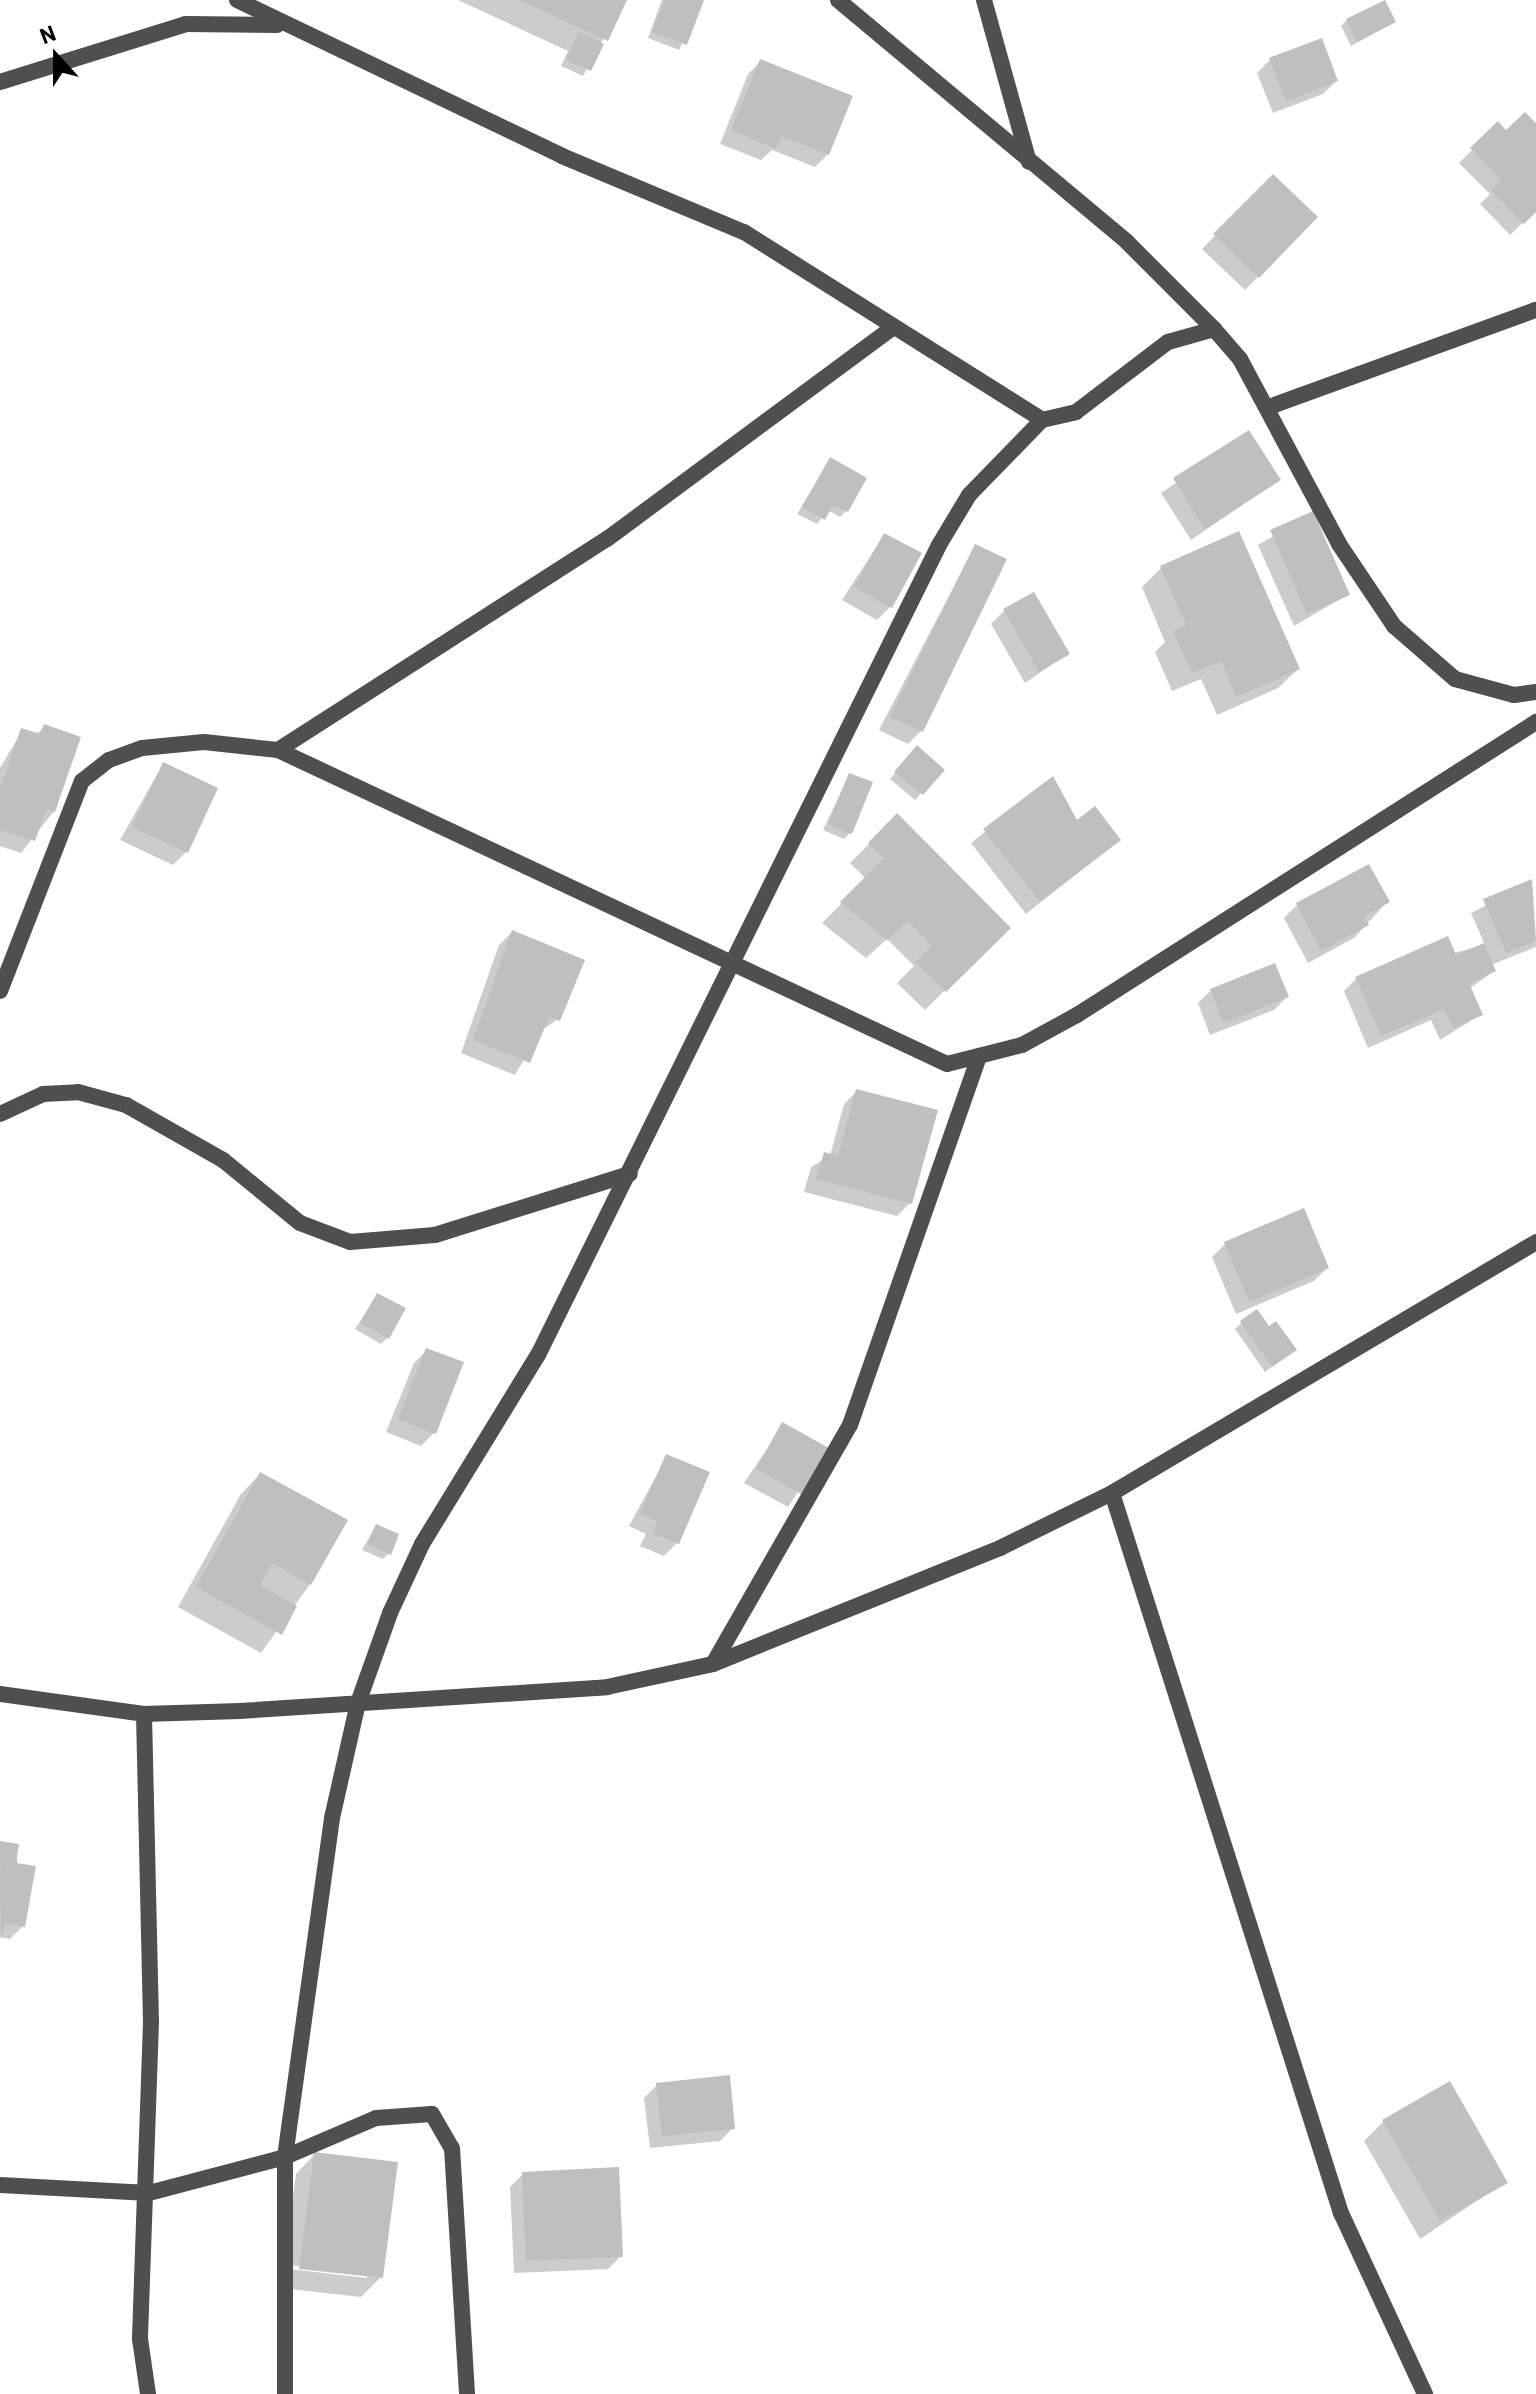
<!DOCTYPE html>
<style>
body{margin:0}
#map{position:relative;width:1536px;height:2394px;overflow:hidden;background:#fff;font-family:Barlow,sans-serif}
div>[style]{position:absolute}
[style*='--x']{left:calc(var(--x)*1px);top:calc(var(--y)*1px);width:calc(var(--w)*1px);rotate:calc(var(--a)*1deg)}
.shadow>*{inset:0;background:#0003}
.building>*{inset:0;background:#bfbfbf}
.street>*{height:16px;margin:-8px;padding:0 8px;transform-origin:8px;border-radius:8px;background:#4f4f4f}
span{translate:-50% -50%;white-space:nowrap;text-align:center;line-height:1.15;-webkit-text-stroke:8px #fff;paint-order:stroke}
.north{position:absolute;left:16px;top:16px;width:80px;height:80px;-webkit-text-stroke:6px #fff;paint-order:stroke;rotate:339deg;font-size:22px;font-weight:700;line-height:32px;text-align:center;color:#000}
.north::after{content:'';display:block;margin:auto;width:28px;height:36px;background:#000;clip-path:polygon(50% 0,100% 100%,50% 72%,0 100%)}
</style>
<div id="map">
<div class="shadow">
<i style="clip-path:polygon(458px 0,625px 0,583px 76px,561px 66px,568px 51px)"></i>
<i style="clip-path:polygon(662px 0,702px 0,679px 50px,648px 38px)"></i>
<i style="clip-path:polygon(1347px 20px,1394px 22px,1351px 46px,1341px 26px)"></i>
<i style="clip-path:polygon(1270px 60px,1336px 81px,1323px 94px,1273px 113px,1257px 73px)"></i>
<i style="clip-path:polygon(761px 61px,828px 154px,815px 167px,772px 150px,761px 160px,720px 144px,748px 74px)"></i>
<i style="clip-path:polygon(1498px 124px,1506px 133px,1536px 126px,1536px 210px,1510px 235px,1480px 204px,1490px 194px,1459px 163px)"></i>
<i style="clip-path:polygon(1273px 176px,1316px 217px,1245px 290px,1202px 249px)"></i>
<i style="clip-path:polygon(1249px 433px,1279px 480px,1191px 540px,1161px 493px)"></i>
<i style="clip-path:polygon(830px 460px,846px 511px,840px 517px,828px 510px,817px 524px,797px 514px)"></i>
<i style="clip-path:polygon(1312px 514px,1347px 595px,1294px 626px,1258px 545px)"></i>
<i style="clip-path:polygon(884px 535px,890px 607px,877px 620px,842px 600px)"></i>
<i style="clip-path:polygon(975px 546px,921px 731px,908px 744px,879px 730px)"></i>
<i style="clip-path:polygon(1161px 568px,1298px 669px,1278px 688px,1217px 715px,1201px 679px,1172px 691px,1155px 652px,1165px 642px,1142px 587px)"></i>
<i style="clip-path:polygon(1004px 611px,1067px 654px,1025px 683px,991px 624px)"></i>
<i style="clip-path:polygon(44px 727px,54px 811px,21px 853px,0 846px,0 768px,22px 731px,36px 735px)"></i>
<i style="clip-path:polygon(911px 754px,942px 770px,915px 800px,890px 779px)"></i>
<i style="clip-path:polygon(163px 764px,186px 852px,173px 865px,120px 840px)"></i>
<i style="clip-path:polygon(849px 775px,850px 833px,844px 839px,823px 830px)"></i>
<i style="clip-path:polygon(1052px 778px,1076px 822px,1119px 839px,1026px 914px,971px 843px)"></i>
<i style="clip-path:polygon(897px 816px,1008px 928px,925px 1010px,897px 983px,914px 966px,887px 939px,866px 958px,822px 923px,866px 879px,850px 863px)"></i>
<i style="clip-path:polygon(1531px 882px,1536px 947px,1491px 965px,1494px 971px,1469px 989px,1480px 1015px,1440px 1040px,1431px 1020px,1368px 1048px,1344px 991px,1357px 978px,1485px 945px,1471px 913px)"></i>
<i style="clip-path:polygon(1387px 902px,1354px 938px,1308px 963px,1284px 918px,1297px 905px)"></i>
<i style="clip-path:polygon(512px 932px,558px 1019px,541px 1031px,515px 1075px,461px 1053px,499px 945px)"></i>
<i style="clip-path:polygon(1211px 990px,1287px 997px,1274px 1010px,1210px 1035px,1198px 1003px)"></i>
<i style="clip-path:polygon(857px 1091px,910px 1203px,897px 1216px,804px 1192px,811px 1167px,830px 1156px,844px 1104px)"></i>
<i style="clip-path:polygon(1225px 1244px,1327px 1268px,1314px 1281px,1236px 1314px,1212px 1257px)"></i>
<i style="clip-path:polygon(377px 1295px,387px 1338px,381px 1344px,355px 1329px)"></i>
<i style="clip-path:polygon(1241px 1323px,1268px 1329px,1294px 1350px,1265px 1372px,1235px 1329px)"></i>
<i style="clip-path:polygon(427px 1350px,434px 1433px,421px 1446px,386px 1432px,414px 1363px)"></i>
<i style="clip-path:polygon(783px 1425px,827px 1449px,788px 1507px,744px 1483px)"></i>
<i style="clip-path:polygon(667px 1456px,677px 1543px,664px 1556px,640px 1546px,646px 1534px,629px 1526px)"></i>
<i style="clip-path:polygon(260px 1474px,310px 1584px,261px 1653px,178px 1607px,241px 1494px)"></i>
<i style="clip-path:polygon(376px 1526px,389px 1553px,383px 1559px,362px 1550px)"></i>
<i style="clip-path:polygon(0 1843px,16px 1846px,23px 1926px,10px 1939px,0 1937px)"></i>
<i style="clip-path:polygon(657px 2085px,733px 2128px,720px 2141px,650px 2148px,644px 2098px)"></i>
<i style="clip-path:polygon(1383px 2122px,1505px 2182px,1420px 2239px,1364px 2141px)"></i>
<i style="clip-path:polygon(evenodd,315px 2154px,381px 2277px,361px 2297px,281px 2288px,296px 2174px,315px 2154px,290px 2265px,367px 2274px,367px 2278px,289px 2269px,290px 2265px)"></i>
<i style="clip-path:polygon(523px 2174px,621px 2256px,608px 2269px,514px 2273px,510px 2187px)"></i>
</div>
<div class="building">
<i style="clip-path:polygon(519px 0,627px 0,608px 41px)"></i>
<i style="clip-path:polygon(665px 0,704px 0,687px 45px,652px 32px)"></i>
<i style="clip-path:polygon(1385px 0,1396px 22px,1357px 42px,1346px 19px)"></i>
<i style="clip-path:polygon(579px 32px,604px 44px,591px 71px,566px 60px)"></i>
<i style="clip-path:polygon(1322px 38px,1338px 81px,1286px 101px,1269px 58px)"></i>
<i style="clip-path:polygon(760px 59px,853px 96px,829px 155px,781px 136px,776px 149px,731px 130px)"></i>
<i style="clip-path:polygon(1525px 112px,1536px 123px,1536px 212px,1524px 224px,1491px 190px,1501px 180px,1470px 148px,1498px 121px,1506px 130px)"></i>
<i style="clip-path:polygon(1273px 174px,1318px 217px,1259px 278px,1213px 234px)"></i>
<i style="clip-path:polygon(1249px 430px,1281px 480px,1205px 529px,1173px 478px)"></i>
<i style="clip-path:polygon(830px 457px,867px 478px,848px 512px,833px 505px,825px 520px,802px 507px)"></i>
<i style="clip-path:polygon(1313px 511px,1350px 595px,1307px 614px,1270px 530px)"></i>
<i style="clip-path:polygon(1239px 531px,1300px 669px,1236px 697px,1221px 661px,1192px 673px,1173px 631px,1186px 625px,1160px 566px)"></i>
<i style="clip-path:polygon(884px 533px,922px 553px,892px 608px,854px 587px)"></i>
<i style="clip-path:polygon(975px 544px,1007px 559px,923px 732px,890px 717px)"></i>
<i style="clip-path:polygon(1034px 592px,1070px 654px,1039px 672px,1003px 609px)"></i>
<i style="clip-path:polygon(44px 724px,81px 737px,55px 812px,46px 809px,35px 841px,0 830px,0 789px,21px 728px,40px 734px)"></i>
<i style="clip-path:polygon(917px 745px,945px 770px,923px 795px,894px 772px)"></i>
<i style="clip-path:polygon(163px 762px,218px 788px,188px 853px,132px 827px)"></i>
<i style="clip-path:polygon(849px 773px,873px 782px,852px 834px,828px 824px)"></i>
<i style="clip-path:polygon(1053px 776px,1077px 820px,1095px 806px,1121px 840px,1040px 902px,983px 829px)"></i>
<i style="clip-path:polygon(897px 813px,1011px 928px,946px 992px,915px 962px,932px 945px,907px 921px,887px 940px,840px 902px,884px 858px,868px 843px)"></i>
<i style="clip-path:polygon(1369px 864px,1390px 902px,1364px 916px,1369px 925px,1321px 951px,1296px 903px)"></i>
<i style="clip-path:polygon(1532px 879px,1536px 941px,1506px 953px,1483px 899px)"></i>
<i style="clip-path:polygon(512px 930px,585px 960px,560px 1021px,549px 1017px,530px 1063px,473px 1040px)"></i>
<i style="clip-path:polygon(1448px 936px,1456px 955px,1484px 943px,1496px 971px,1469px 983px,1483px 1015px,1453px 1028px,1444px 1009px,1381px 1036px,1355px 977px)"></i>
<i style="clip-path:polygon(1275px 963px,1289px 997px,1223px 1023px,1210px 989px)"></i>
<i style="clip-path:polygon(856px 1089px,938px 1110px,912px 1204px,816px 1179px,824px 1152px,838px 1156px)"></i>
<i style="clip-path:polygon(1304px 1208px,1329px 1268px,1249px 1302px,1224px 1242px)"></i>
<i style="clip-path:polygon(377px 1293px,406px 1308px,389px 1339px,360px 1323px)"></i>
<i style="clip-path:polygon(1257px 1309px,1269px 1326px,1276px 1321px,1297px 1350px,1272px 1367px,1240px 1321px)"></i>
<i style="clip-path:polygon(426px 1348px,464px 1362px,436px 1434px,398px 1419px)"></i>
<i style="clip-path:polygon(782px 1422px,829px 1448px,803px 1495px,756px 1469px)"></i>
<i style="clip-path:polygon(666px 1454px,710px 1472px,679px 1544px,652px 1533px,657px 1521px,640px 1513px)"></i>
<i style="clip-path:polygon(260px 1472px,348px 1520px,311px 1585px,272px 1563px,260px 1585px,297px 1606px,282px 1635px,196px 1587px)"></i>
<i style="clip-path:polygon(376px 1524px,399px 1534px,391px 1555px,367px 1544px)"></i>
<i style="clip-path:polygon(0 1841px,19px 1844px,16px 1863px,36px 1866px,25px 1927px,5px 1923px,1px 1940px)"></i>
<i style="clip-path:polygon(730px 2075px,735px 2129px,662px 2136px,656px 2083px)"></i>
<i style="clip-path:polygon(1450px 2081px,1508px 2183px,1440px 2221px,1382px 2120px)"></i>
<i style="clip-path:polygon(314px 2152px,398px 2162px,383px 2278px,299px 2269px)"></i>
<i style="clip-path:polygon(619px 2167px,623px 2257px,526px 2261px,522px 2172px)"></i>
</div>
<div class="street">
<i style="--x:237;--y:0;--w:361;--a:25.6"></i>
<i style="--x:562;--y:156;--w:197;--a:22.7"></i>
<i style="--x:744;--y:232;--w:352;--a:32.2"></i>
<i style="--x:1042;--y:420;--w:35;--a:-13"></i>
<i style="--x:1076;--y:412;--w:116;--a:-37.3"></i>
<i style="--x:1168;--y:342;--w:48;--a:-15.8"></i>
<i style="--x:1214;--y:329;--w:40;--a:49"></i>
<i style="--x:1240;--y:359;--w:210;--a:61.8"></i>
<i style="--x:1339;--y:544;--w:99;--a:56.1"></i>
<i style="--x:1394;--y:626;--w:81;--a:41"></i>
<i style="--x:1455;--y:679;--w:61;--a:15.2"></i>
<i style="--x:1514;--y:695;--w:22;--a:-8"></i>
<i style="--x:838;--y:0;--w:377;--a:39.9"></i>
<i style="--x:1127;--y:242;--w:123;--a:45"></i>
<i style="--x:984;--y:0;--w:168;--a:74.5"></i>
<i style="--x:0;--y:82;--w:195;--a:-17.3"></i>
<i style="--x:186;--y:24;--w:91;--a:0.6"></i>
<i style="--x:1269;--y:407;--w:284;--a:-20"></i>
<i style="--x:278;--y:750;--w:391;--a:-32.7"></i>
<i style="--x:607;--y:539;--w:356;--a:-36.5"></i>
<i style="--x:0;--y:991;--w:225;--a:-68.7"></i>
<i style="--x:82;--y:781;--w:34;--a:-38"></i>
<i style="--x:109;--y:760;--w:35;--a:-20"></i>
<i style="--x:142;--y:748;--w:62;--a:-5.5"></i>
<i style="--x:204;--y:742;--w:74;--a:6.2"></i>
<i style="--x:278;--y:750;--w:739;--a:25.14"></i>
<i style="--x:947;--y:1064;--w:77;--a:-14.2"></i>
<i style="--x:1022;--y:1045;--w:63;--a:-28.6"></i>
<i style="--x:1077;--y:1015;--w:545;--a:-32.55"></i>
<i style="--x:0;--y:1114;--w:47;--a:-24.9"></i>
<i style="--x:43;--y:1094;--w:35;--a:-3"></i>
<i style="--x:78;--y:1092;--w:50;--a:15.2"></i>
<i style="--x:126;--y:1105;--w:112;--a:29.6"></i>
<i style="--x:223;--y:1160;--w:99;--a:39.3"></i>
<i style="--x:300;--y:1223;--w:53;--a:20.8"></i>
<i style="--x:350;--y:1242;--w:85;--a:-4.7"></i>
<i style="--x:435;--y:1235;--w:204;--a:-17.4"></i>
<i style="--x:1112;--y:1493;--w:756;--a:72.36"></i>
<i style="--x:1341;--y:2213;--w:200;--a:65.1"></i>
<i style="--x:713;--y:1664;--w:275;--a:-60.2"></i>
<i style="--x:850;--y:1425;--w:391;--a:-70.7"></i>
<i style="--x:0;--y:1694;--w:145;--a:7.9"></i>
<i style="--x:144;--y:1714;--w:96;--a:-1.8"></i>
<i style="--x:240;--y:1711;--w:368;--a:-3.7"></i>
<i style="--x:607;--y:1687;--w:108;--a:-12.2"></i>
<i style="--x:713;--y:1664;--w:310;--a:-22"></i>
<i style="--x:1000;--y:1548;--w:125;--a:-26.2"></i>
<i style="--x:1112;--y:1493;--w:493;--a:-30.6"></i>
<i style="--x:144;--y:1714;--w:308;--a:88.7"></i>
<i style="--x:151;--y:2022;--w:317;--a:92"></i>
<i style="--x:140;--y:2339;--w:56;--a:81.7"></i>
<i style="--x:0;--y:2185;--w:149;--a:3.1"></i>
<i style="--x:149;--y:2193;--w:141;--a:-14.8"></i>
<i style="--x:285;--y:2157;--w:99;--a:-23.2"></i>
<i style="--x:376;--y:2118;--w:56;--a:-4.1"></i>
<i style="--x:432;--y:2114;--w:39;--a:60"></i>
<i style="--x:452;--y:2148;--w:246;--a:86.5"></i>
<i style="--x:285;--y:2394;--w:237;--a:-90"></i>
<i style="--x:285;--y:2157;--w:342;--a:-82.1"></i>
<i style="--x:332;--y:1818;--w:118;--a:-77.3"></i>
<i style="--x:358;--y:1703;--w:96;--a:-70.4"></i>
<i style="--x:390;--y:1613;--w:76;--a:-65.1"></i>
<i style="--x:422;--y:1544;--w:222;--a:-58.5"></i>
<i style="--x:538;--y:1355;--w:904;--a:-63.66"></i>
<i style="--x:939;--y:545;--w:58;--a:-59"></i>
<i style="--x:969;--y:495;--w:105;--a:-45.8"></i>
</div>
<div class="north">N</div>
</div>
